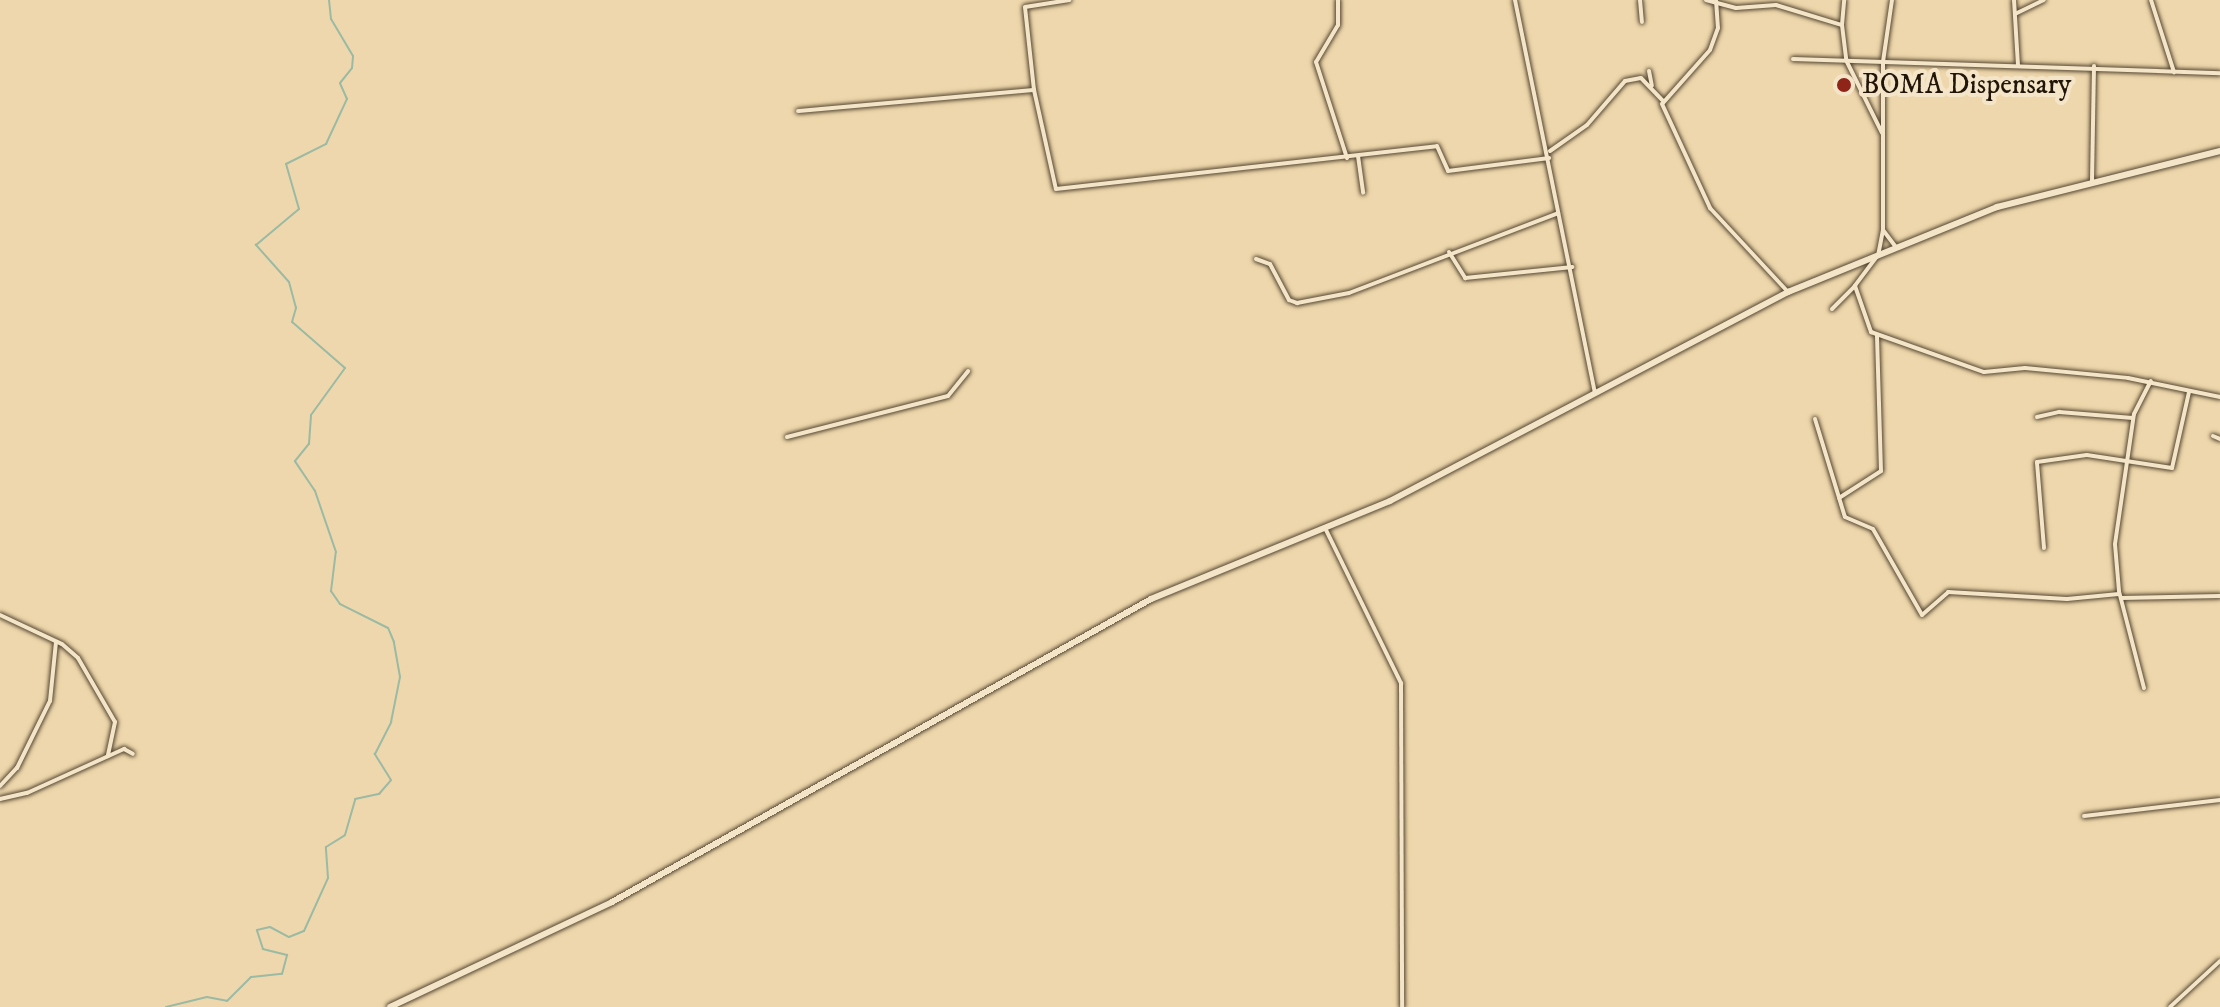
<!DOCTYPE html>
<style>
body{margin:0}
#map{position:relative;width:2220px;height:1007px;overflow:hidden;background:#eed7ac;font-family:"IM FELL DW Pica",serif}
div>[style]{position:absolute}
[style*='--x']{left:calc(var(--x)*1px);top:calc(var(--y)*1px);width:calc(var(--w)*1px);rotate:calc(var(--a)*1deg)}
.stream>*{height:2px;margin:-1px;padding:0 1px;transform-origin:1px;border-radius:1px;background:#9bbaa4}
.roads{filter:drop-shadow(0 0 2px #544631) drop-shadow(0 0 2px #544631)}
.street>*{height:4px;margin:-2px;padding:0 2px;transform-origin:2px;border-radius:2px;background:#f4e5c9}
.secondary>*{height:6px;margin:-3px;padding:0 3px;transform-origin:3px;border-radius:3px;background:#f4e5c9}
.dots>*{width:22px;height:22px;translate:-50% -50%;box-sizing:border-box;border:4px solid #f4e5c9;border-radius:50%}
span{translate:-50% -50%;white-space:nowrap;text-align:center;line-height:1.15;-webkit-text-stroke:8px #f4e5c9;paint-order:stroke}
.poi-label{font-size:28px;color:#201508}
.left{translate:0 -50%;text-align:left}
</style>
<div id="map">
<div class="stream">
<i style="--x:166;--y:1007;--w:42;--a:-13.7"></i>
<i style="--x:207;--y:997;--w:20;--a:11"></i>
<i style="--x:227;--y:1001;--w:34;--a:-45"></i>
<i style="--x:251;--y:977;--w:31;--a:-6"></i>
<i style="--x:282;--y:974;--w:20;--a:-75"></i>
<i style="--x:287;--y:955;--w:25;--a:-166"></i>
<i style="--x:263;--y:949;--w:20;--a:-108"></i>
<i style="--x:257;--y:930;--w:13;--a:-13"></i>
<i style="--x:270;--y:927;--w:21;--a:28"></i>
<i style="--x:289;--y:937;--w:16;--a:-22"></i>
<i style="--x:304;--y:931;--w:58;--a:-65.6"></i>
<i style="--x:328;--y:878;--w:31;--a:-94"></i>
<i style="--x:326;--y:847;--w:22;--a:-32"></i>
<i style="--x:345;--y:835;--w:37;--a:-74"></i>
<i style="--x:355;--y:799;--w:25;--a:-12"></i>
<i style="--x:379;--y:794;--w:18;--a:-49"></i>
<i style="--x:391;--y:780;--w:31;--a:-122"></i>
<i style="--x:375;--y:754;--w:36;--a:-63"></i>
<i style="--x:391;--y:722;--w:46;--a:-78.7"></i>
<i style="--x:400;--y:677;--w:36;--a:-100"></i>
<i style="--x:394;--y:642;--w:15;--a:-113"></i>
<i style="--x:388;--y:628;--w:54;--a:-153.4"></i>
<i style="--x:340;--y:604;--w:16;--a:-125"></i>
<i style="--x:331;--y:591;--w:39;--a:-83"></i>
<i style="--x:336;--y:552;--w:65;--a:-109"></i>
<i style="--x:315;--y:491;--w:36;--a:-124"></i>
<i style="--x:295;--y:461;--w:22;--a:-51"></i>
<i style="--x:309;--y:444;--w:29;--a:-86"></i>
<i style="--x:311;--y:415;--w:58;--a:-54.1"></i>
<i style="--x:345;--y:368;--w:70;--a:-139"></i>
<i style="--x:292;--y:322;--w:15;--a:-74"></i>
<i style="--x:296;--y:308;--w:27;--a:-105"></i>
<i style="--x:289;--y:282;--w:50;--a:-131.7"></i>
<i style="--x:256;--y:245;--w:56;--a:-39.9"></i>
<i style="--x:299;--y:209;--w:47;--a:-106.1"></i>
<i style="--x:286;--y:164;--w:45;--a:-26.6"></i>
<i style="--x:326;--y:144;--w:50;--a:-65"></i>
<i style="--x:347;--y:99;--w:17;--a:-114"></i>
<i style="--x:340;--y:83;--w:19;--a:-51"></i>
<i style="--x:352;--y:68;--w:12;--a:-85"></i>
<i style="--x:353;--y:56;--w:43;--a:-120.7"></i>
<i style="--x:331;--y:19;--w:19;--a:-96"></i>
</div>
<div class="roads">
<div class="street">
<i style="--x:1338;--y:0;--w:25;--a:90"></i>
<i style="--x:1338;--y:25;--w:43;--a:120.7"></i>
<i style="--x:1316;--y:62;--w:101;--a:72.1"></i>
<i style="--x:1515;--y:0;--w:401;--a:78.5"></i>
<i style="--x:1640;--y:0;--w:22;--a:85"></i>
<i style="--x:1706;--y:0;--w:31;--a:15"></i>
<i style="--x:1736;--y:8;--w:40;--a:-4.3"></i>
<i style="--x:1776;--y:5;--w:69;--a:16.9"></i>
<i style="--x:1842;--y:25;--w:35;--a:83"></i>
<i style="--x:1846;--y:60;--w:81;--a:63.7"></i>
<i style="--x:1716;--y:0;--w:28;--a:86"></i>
<i style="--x:1718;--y:28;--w:23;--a:110"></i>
<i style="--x:1710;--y:50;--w:72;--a:131.6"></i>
<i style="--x:1662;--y:104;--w:115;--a:65.2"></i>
<i style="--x:1710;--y:208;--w:115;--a:47.1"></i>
<i style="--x:1892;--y:0;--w:63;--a:98.3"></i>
<i style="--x:1883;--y:62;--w:168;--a:90"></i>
<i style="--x:1883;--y:230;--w:25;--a:101"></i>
<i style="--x:1878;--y:255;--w:39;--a:127"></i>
<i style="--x:1855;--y:286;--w:49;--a:70.8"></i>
<i style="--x:1871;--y:332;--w:120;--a:19.5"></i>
<i style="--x:1984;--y:372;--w:41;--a:-5.6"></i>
<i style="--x:2025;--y:368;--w:103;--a:5.5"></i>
<i style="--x:2128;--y:378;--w:94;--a:11.7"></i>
<i style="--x:2014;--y:0;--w:66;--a:86.5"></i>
<i style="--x:2151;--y:0;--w:76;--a:72.3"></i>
<i style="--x:2015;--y:14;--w:32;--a:-26"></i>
<i style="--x:1842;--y:25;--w:25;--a:-85"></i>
<i style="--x:1793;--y:59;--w:427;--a:1.9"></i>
<i style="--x:1649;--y:71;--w:15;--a:79"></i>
<i style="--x:1034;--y:90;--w:101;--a:77.5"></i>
<i style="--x:1056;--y:189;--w:383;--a:-6.4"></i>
<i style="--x:1437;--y:146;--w:27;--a:66"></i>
<i style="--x:1448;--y:171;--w:102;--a:-7.3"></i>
<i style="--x:798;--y:111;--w:237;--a:-5.1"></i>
<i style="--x:1034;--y:90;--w:83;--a:-96.2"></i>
<i style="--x:1025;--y:7;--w:45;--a:-9"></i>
<i style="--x:1550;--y:151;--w:45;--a:-35.1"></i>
<i style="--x:1587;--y:125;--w:58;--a:-49.2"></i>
<i style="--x:1625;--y:81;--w:16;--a:-11"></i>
<i style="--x:1641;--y:78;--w:32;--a:46"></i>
<i style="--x:1358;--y:156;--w:37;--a:82"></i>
<i style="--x:2092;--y:181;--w:115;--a:-89"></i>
<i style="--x:1883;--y:230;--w:21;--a:53"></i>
<i style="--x:1449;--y:252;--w:31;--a:58"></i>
<i style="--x:1465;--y:278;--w:108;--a:-5.9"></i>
<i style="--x:1256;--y:259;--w:15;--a:20"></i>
<i style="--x:1270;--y:264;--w:41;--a:62.2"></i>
<i style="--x:1289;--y:300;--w:9;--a:21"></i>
<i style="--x:1297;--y:303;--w:53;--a:-10.9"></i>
<i style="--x:1349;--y:293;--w:224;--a:-20.9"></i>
<i style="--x:1832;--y:309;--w:33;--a:-45"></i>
<i style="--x:2037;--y:417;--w:23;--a:-13"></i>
<i style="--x:2059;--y:412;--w:74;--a:4.6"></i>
<i style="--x:1815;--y:419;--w:102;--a:73"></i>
<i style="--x:1845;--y:517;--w:30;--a:23"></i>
<i style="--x:1873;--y:529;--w:99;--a:60.3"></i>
<i style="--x:1922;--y:615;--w:35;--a:-41"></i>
<i style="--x:1948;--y:592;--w:119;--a:3.4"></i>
<i style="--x:2067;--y:599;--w:52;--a:-5.5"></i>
<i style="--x:2213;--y:436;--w:8;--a:23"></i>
<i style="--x:787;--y:437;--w:166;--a:-14.3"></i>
<i style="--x:948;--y:396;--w:32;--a:-51"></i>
<i style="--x:1839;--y:498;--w:50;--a:-32.7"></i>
<i style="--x:1881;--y:471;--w:136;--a:-91.7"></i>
<i style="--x:1325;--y:528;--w:173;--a:63.9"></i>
<i style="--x:1401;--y:683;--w:324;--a:89.8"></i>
<i style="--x:2044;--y:548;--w:86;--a:-94.7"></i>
<i style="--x:2037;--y:462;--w:50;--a:-8"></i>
<i style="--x:2087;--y:455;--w:86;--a:8.7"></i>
<i style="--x:2172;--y:468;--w:78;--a:-77.4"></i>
<i style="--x:2121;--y:598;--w:99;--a:-1.2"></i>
<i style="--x:0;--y:615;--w:68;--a:25.1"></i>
<i style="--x:62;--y:644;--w:21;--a:41"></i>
<i style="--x:78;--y:658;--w:74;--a:60"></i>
<i style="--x:115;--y:722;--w:35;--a:102"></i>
<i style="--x:2144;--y:688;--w:100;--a:-104.5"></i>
<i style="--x:2119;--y:591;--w:47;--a:-94.9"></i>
<i style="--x:2115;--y:544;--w:131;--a:-81.7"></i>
<i style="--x:2134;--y:414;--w:37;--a:-63"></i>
<i style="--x:0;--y:786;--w:25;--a:-47"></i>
<i style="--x:17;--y:768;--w:75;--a:-63.8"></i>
<i style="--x:50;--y:701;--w:59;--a:-84.2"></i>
<i style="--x:0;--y:799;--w:28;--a:-13"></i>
<i style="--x:27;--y:793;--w:107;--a:-24.4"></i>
<i style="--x:124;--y:749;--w:10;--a:29"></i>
<i style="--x:2084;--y:816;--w:137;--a:-6.7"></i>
<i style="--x:2170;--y:1007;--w:68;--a:-42.6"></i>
</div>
<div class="secondary">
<i style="--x:390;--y:1007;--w:246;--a:-25.3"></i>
<i style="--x:612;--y:902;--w:618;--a:-29.34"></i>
<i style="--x:1151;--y:599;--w:258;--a:-22.3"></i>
<i style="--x:1390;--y:501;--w:450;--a:-27.7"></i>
<i style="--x:1788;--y:292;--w:226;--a:-22.1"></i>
<i style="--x:1997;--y:207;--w:230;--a:-14.1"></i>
</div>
</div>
<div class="dots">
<i style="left:1844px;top:85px;background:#8f2418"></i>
</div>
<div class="poi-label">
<span class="left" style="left:1862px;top:85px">BOMA Dispensary</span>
</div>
</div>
